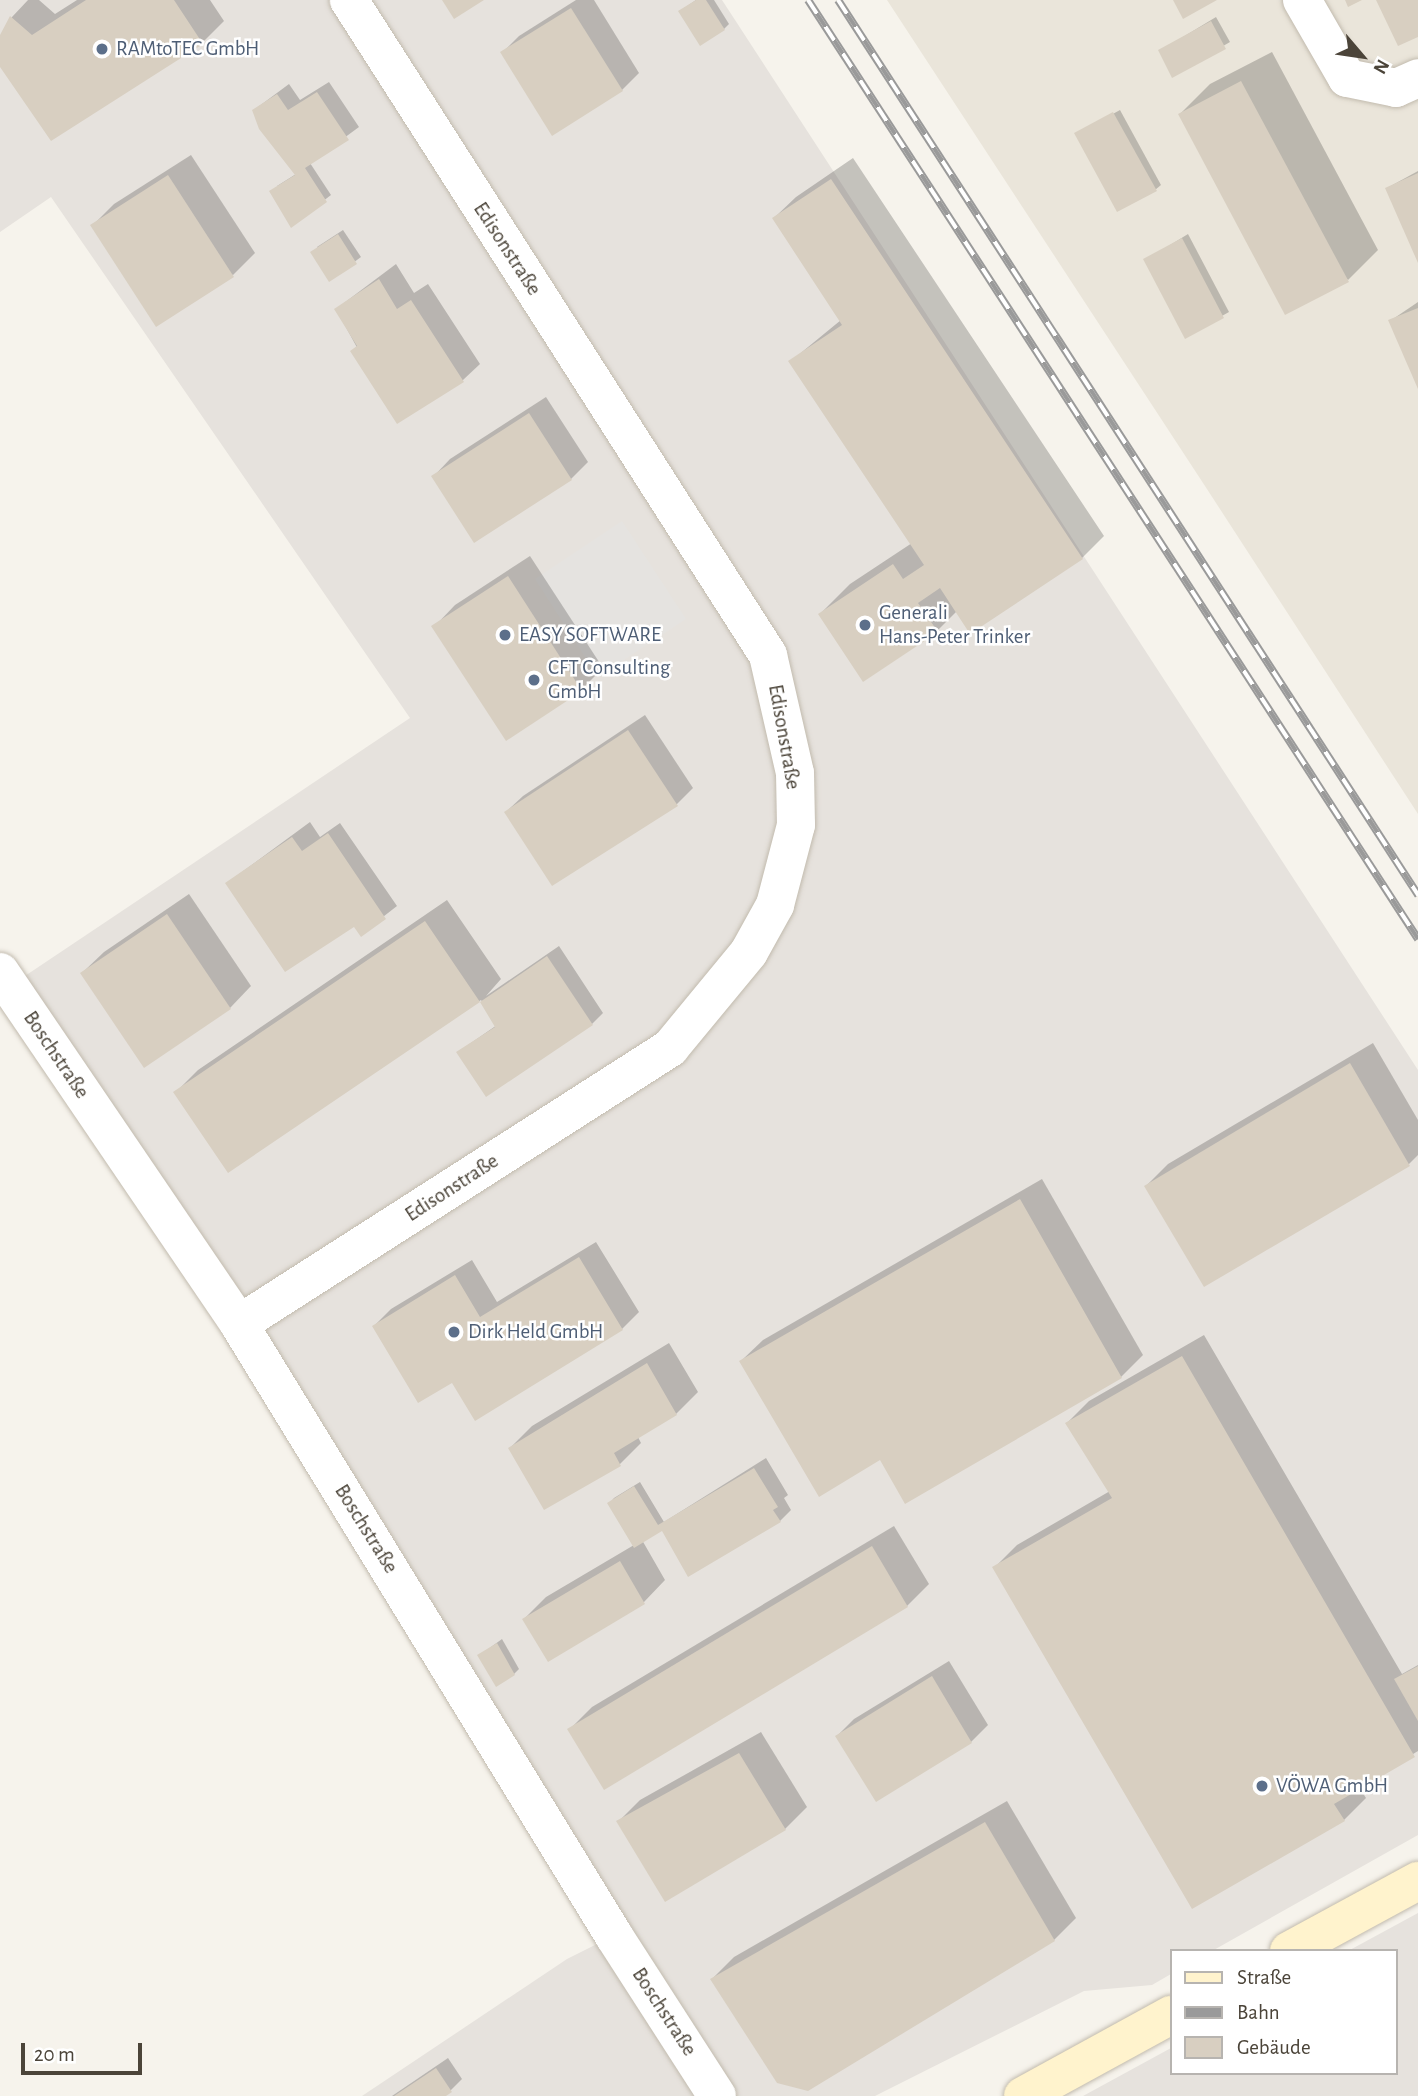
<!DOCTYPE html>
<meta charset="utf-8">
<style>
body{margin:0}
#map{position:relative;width:1418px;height:2096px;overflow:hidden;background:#f6f3ec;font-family:"Alegreya Sans",sans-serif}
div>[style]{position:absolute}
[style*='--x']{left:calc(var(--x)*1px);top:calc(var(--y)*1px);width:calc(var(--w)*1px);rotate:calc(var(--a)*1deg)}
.residential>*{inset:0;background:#eae5da}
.industrial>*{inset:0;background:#e6e2dd}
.parking>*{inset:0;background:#e5e3e0}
.shadow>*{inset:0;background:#0003}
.building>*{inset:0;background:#d8cfc1}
.roads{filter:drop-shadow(0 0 2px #c2bbae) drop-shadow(0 0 2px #c2bbae)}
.street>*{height:38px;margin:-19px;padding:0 19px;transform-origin:19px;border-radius:19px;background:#fff}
.secondary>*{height:38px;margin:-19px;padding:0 19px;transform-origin:19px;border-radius:19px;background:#fff3cd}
.rail>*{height:8px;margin-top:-4px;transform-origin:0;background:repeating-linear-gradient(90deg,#fff 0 16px,#9a9a9a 0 32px);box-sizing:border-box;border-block:2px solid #9a9a9a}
.dots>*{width:19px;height:19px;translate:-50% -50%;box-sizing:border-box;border:4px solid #fff;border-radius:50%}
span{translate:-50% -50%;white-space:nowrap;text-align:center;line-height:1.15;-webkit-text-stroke:5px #fff;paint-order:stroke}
.service-label{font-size:21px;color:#4e5e75}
.left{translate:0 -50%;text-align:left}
.street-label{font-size:21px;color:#4b4439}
.legend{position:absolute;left:1170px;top:1949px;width:228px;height:126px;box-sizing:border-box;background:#fff;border:2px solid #b7b4b0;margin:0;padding:9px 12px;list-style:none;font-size:21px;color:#4b4439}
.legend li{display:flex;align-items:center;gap:14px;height:35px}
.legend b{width:35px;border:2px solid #b7b4b0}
.north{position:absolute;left:1327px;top:21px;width:70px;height:70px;-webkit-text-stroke:5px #fff;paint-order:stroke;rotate:119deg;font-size:19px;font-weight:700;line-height:28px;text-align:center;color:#4b4439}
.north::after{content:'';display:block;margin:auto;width:24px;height:32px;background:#4b4439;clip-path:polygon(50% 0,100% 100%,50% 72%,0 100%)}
.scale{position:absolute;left:21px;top:2043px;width:121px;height:32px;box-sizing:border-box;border:4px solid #4b4439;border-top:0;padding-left:9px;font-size:21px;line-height:24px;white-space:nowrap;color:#4b4439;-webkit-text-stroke:5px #fff;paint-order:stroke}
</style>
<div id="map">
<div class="residential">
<i style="clip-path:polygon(887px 0,1418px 0,1418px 814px,1205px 486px)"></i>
</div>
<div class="industrial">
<i style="clip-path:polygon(0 0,722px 0,1418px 1070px,1418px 1835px,1212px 1951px,1171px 1951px,1171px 1974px,1152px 1985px,1084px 1991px,875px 2096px,362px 2096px,567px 1959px,613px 1936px,10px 986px,410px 718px,51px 197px,0 232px)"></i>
<i style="clip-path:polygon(1418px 1913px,1418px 2096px,1083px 2096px,1171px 2048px,1171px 2073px,1395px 2073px,1395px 1951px,1348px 1951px)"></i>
</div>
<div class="parking">
<i style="clip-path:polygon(622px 521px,686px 619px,598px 677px,535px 579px)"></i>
</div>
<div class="shadow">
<i style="clip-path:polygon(28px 0,39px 0,55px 14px,77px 0,210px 0,224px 21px,202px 43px,0 64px,0 38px,12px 17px)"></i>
<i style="clip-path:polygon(576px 0,594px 0,639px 73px,622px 90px,502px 53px,519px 36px)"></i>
<i style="clip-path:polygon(696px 0,714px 0,729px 24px,724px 29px,680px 11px)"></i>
<i style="clip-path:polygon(1216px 17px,1230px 42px,1173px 75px,1160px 51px)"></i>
<i style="clip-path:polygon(1272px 52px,1378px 250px,1348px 280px,1180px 114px,1210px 84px)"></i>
<i style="clip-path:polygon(329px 82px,359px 127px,310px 163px,331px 195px,292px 225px,277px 186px,296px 174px,254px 110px,289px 84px,300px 100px)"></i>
<i style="clip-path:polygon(1120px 110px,1161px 185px,1155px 190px,1080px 132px)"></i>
<i style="clip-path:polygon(191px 155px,255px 253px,233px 275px,92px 226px,114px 204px)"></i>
<i style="clip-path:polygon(853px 158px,1104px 536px,1082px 558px,970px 631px,957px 611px,937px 631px,864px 680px,820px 614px,850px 584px,912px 543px,791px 361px,841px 320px,774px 218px,796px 197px)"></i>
<i style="clip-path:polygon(1418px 171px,1418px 258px,1387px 188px)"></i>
<i style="clip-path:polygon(343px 230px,361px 257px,330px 280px,317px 247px)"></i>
<i style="clip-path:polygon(1188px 234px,1229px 312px,1186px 336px,1146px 260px)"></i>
<i style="clip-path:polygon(396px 264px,414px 293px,428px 284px,480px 364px,463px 380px,397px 421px,336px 309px)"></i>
<i style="clip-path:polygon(1418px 302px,1418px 383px,1390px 321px)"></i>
<i style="clip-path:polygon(546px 397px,588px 462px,571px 479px,434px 476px,450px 459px)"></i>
<i style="clip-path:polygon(530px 556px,603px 668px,581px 690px,507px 738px,434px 627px,455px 605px)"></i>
<i style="clip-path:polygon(645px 715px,693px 788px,676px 805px,506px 812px,523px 796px)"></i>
<i style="clip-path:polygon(310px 822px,320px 837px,340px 823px,397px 906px,361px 934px,353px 925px,227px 883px)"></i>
<i style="clip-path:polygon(189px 894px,251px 986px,230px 1008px,82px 973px,104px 952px)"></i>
<i style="clip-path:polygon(447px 900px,501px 979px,486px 996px,559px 946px,603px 1013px,592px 1024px,458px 1052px,497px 1025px,481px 1000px,228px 1170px,176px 1092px,198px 1070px)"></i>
<i style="clip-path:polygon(1373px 1043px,1418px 1120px,1418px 1155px,1409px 1164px,1146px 1186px,1168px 1164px)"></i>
<i style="clip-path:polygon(1042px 1179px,1143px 1355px,1121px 1377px,881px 1457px,741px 1361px,763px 1340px)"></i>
<i style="clip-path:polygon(596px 1242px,639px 1312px,622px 1329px,453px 1380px,374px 1326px,391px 1309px,472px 1260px,497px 1302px)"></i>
<i style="clip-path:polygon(1204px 1335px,1402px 1674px,1418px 1665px,1418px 1751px,1359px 1787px,1366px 1798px,1344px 1820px,995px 1567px,1017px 1545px,1110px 1491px,1067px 1423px,1089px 1401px)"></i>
<i style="clip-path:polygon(669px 1343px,698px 1392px,676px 1414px,638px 1437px,641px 1443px,619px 1465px,510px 1448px,532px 1426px)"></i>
<i style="clip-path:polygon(766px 1458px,788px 1495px,784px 1498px,791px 1510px,780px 1521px,661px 1526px,642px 1540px,665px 1580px,644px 1602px,524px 1619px,546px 1597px,634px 1545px,609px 1504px,614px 1498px,640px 1482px,664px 1522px)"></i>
<i style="clip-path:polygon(894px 1526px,929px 1584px,907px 1606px,570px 1729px,592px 1707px)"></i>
<i style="clip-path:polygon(502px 1639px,519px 1669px,514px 1674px,480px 1655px)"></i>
<i style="clip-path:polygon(949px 1661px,988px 1725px,971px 1742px,837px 1736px,854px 1719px)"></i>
<i style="clip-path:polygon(761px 1732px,807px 1807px,785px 1829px,618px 1822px,640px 1800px)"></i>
<i style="clip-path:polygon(1007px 1801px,1076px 1918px,1054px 1940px,712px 1979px,734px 1957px)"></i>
<i style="clip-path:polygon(448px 2058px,462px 2079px,451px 2090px,443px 2096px,392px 2096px)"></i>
</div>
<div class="building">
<i style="clip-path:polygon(86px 0,174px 0,203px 44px,51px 141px,0 67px,0 35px,10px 16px,32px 35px)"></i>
<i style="clip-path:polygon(442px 0,484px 0,454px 19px)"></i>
<i style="clip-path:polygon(696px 0,706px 0,725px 30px,700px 46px,678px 11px)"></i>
<i style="clip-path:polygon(1173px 0,1217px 0,1183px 19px)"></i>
<i style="clip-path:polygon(1345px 0,1362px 0,1348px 7px)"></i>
<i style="clip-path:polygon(1376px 0,1418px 0,1418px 37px,1398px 46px)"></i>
<i style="clip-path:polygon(571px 8px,623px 91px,552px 136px,500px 52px)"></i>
<i style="clip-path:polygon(1211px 21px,1226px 49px,1172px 78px,1158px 50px)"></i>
<i style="clip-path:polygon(1241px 81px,1349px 282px,1285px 315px,1178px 114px)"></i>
<i style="clip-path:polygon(317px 92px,349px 140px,305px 168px,327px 202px,291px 228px,269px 191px,295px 175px,259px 129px,252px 110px,277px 94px,288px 110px)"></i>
<i style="clip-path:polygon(1113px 112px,1157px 191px,1117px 212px,1074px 133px)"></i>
<i style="clip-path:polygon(1418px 173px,1418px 263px,1385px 188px)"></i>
<i style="clip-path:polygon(168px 175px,234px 277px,156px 327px,90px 225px)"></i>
<i style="clip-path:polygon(831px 179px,1083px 559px,970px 634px,940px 588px,918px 603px,938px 632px,863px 682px,818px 614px,893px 564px,903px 579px,924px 565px,788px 361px,842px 325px,772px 218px)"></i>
<i style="clip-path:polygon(338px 234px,357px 264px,329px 282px,310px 252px)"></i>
<i style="clip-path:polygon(1182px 238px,1224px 318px,1185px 339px,1143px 259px)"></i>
<i style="clip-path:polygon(379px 279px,397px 309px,411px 300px,464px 382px,397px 424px,350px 351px,357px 346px,334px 309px)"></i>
<i style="clip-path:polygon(1418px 308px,1418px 389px,1388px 320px)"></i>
<i style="clip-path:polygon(529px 413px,572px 480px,474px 543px,431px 476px)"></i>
<i style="clip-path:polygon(508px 576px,582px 691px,506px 741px,431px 626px)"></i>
<i style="clip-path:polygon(628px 730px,678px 806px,552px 886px,504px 812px)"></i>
<i style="clip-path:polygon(328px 833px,386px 919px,361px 937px,354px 927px,285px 972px,225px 883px,292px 837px,302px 851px)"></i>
<i style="clip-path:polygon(167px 914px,231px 1009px,144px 1068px,80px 973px)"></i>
<i style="clip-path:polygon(425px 921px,480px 1002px,547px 956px,593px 1025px,486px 1097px,456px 1052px,495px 1027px,480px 1002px,228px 1173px,173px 1092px)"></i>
<i style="clip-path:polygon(1350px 1063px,1410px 1166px,1204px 1287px,1144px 1186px)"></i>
<i style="clip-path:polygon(1020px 1199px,1122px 1378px,905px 1504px,880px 1460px,819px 1497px,739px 1361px)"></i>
<i style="clip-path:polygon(579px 1257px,623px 1330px,475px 1421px,452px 1383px,418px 1403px,372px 1326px,455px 1275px,480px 1317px)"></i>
<i style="clip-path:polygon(1182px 1356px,1415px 1757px,1334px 1804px,1345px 1821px,1192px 1909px,992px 1567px,1112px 1498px,1065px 1423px)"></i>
<i style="clip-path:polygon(647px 1363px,677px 1415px,614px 1453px,621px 1466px,544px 1510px,508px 1448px)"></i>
<i style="clip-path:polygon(754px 1468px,778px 1507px,773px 1510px,781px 1522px,688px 1577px,662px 1531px,634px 1548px,607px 1503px,634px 1486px,658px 1525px)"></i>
<i style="clip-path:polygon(872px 1546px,908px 1607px,604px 1790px,567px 1729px)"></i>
<i style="clip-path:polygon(620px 1561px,645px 1604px,548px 1662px,522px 1619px)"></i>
<i style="clip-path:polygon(497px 1643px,515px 1675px,496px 1687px,477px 1655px)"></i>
<i style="clip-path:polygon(1418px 1666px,1418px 1721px,1394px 1679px)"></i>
<i style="clip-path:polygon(932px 1676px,972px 1743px,876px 1802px,835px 1736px)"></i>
<i style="clip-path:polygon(739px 1753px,786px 1830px,665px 1902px,616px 1821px)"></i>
<i style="clip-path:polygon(985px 1822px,1055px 1941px,808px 2091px,777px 2083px,710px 1979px)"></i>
<i style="clip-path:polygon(436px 2068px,452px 2092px,446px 2096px,394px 2096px)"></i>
</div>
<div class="roads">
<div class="street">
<i style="--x:1302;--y:0;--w:90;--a:60"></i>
<i style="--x:1347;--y:78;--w:50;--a:11.5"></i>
<i style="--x:1396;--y:88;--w:24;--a:-24"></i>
<i style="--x:0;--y:972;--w:425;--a:55.8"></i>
<i style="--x:239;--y:1324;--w:718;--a:58.5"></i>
<i style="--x:614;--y:1936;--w:190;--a:57.2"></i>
<i style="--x:239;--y:1324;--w:512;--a:-32.63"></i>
<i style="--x:670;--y:1048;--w:124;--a:-50.5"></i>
<i style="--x:749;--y:952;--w:54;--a:-61"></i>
<i style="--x:775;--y:905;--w:83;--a:-75.3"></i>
<i style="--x:796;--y:825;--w:52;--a:-91.1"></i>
<i style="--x:795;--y:773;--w:121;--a:-102.9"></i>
<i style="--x:768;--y:655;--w:778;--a:-122.61"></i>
</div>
<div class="secondary">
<i style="--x:1289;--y:1951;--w:147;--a:-28.5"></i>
<i style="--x:1023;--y:2096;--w:169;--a:-28.7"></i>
</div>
</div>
<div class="rail">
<i style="--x:808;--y:0;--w:1120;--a:56.99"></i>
<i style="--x:838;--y:0;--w:1067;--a:57.05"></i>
</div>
<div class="dots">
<i style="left:102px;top:49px;background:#5c6f8a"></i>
<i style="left:865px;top:625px;background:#5c6f8a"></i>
<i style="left:505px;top:635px;background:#5c6f8a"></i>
<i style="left:534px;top:680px;background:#5c6f8a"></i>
<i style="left:454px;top:1332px;background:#5c6f8a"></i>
<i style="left:1262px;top:1786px;background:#5c6f8a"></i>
</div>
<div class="service-label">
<span class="left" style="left:116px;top:49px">RAMtoTEC GmbH</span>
<span class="left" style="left:879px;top:625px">Generali<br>Hans-Peter Trinker</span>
<span class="left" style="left:519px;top:635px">EASY SOFTWARE</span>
<span class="left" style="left:548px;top:680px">CFT Consulting<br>GmbH</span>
<span class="left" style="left:468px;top:1332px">Dirk Held GmbH</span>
<span class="left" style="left:1276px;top:1786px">VÖWA GmbH</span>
</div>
<div class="street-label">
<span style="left:507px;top:249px;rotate:57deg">Edisonstraße</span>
<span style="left:784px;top:737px;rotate:80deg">Edisonstraße</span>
<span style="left:56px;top:1055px;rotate:56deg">Boschstraße</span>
<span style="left:452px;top:1188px;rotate:-33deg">Edisonstraße</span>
<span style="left:366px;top:1529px;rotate:58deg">Boschstraße</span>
<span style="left:664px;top:2012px;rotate:57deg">Boschstraße</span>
</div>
<ul class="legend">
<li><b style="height:9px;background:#fff3cd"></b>Straße</li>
<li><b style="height:9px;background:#9a9a9a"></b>Bahn</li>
<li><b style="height:19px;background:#d8cfc1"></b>Gebäude</li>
</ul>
<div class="north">N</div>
<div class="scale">20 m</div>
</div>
